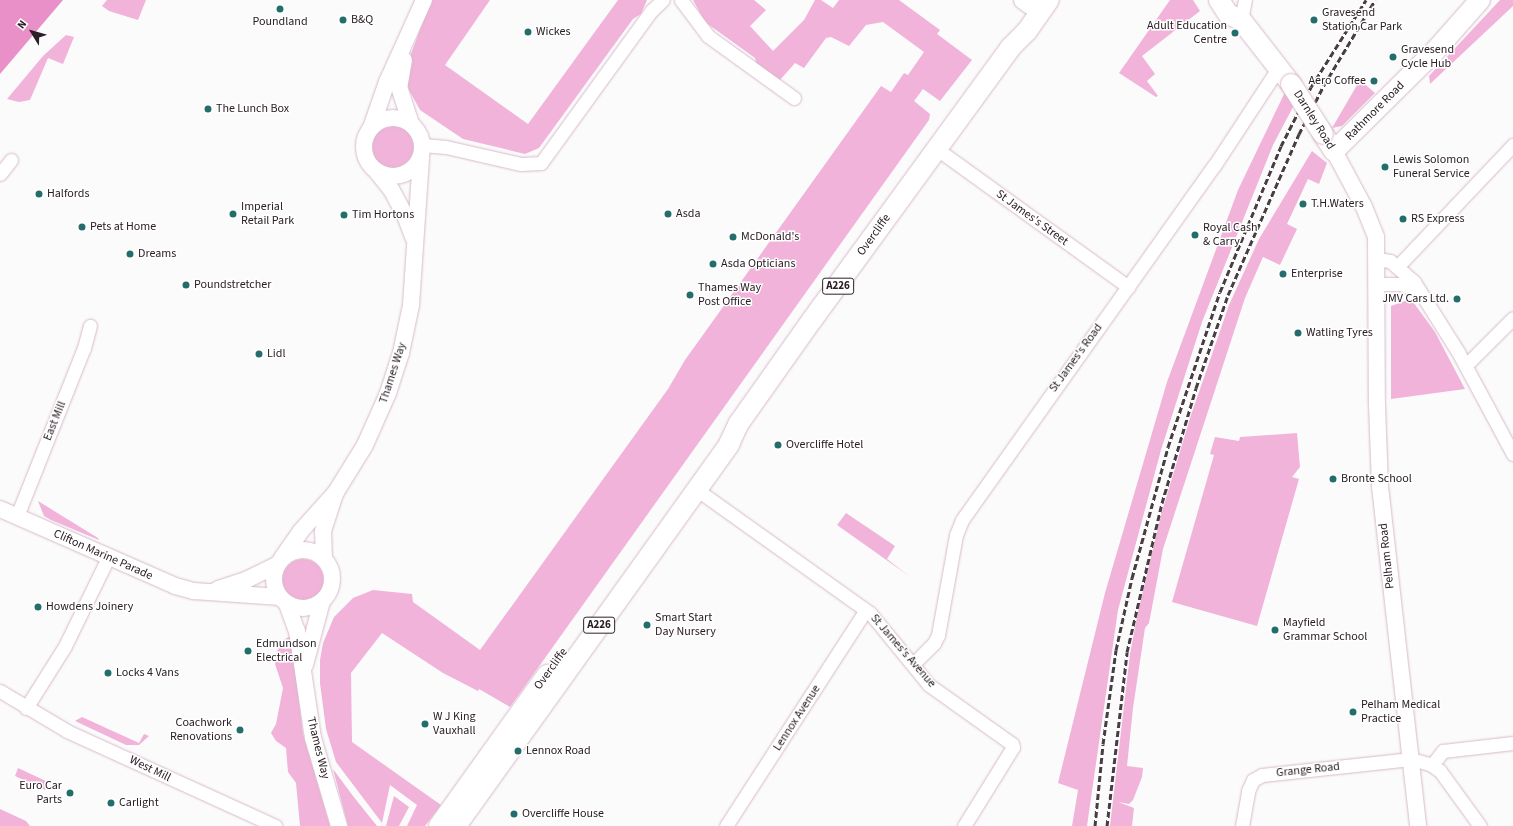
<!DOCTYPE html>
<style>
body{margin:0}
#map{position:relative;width:1513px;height:826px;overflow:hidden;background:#fbfbfb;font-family:"Source Sans 3",sans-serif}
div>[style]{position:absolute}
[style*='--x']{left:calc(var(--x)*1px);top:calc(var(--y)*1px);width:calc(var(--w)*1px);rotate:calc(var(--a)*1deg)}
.green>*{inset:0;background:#f1b3d9}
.round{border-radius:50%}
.water>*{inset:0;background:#e990c9}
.roads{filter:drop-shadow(0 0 1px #d7b9cb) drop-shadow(0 0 1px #d7b9cb)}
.minor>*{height:13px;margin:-6.5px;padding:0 6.5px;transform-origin:6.5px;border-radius:6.5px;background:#fff}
.tertiary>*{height:16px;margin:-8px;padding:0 8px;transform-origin:8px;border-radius:8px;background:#fff}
.tertiary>.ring{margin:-8px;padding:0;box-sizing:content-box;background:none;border:16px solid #fff;border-radius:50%}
.secondary>*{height:18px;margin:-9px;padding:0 9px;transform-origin:9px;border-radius:9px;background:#fff}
.primary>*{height:20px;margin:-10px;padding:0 10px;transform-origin:10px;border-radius:10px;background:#fff}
.rail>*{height:3px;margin-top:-1.5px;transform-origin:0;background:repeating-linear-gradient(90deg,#473d43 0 6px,transparent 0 9px)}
.bridges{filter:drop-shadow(0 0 1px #d7b9cb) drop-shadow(0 0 1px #d7b9cb)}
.primary-bridge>*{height:20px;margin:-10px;padding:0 10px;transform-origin:10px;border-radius:10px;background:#fff}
.dots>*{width:11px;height:11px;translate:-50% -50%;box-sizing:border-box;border:2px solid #fff;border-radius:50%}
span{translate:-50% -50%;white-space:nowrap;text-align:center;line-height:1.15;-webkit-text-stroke:3px #fff;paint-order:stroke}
.shield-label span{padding:1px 3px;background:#fff;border:1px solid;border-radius:3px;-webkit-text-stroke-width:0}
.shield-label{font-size:11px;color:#2b2027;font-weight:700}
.poi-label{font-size:12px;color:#2b2027}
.left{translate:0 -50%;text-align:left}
.right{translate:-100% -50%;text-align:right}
.street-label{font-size:12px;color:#2b2027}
.north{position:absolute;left:12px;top:12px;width:40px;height:40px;-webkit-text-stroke:3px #fff;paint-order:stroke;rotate:307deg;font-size:11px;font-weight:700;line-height:16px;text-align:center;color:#2b2027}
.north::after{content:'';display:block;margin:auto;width:14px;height:18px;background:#2b2027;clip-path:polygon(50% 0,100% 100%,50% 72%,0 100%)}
</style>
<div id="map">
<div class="green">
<i style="clip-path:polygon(107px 0,146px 0,138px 20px,109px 11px,102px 6px)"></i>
<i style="clip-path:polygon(431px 0,490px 0,445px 65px,528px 124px,618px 0,647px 0,641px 14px,633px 19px,539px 148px,525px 154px,463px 139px,420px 110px,409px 90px,406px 80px,408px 62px)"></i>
<i style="clip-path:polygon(693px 0,754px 0,766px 10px,750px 26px,773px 51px,804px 20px,815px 0,821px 0,833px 8px,839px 0,899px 0,940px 30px,937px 34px,972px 60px,940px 101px,923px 89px,914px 101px,930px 114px,929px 120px,510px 707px,479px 689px,478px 691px,443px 673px,382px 633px,351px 673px,352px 742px,441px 805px,425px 826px,407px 826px,417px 805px,390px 785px,382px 823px,336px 762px,326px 729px,320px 683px,320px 660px,323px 643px,334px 617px,353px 598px,373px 590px,412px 594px,413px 602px,480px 650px,668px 389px,685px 360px,881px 86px,891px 92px,904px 73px,908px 75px,924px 52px,883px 22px,866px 25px,849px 46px,831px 37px,826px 38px,804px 68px,795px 63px,780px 80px,757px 65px,755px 58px,705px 22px)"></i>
<i style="clip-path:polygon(1170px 0,1193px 0,1200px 11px,1142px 56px,1155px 74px,1147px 81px,1158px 96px,1156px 97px,1119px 73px)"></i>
<i style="clip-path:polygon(1500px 0,1513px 0,1513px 6px,1430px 84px,1429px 76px)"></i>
<i style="clip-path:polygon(66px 35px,74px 37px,63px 64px,48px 58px,30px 100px,19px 102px,7px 99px,43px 56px)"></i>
<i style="clip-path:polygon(1360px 80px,1375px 93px,1342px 126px,1332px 128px)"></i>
<i style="clip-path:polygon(1286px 90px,1293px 107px,1273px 145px,1202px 322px,1161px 450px,1118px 610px,1087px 826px,1072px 826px,1078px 790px,1058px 783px,1105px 593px,1167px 382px,1238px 190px)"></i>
<i class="round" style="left:372px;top:126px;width:42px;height:42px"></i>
<i style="clip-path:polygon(1312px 151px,1327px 163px,1319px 184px,1308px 179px,1287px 224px,1297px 229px,1280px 265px,1263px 257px,1245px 298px,1163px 549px,1149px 623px,1145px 628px,1133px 708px,1127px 766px,1143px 768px,1142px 777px,1133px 800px,1129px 804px,1118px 802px,1134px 808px,1132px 826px,1110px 826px,1130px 654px,1138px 612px,1161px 515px,1190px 418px,1229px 305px,1259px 239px)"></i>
<i style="clip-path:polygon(1411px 299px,1435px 332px,1465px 389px,1391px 399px,1391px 306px)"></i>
<i style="clip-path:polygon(1297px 433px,1300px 467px,1292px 477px,1299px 479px,1257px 626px,1172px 602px,1214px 455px,1210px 454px,1215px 437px,1239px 441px,1240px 437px)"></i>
<i style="clip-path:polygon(38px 501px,98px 538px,99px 540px,51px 520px,44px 516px)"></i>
<i style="clip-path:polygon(846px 513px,895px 546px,887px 559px,909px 576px,837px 525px)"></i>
<i class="round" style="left:282px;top:559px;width:42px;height:42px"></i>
<i style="clip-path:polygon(291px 636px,303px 734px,330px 826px,300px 826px,296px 783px,288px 772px,286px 748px,276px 741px,271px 733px,276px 724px,283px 688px,275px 664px,277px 651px,283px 640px)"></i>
<i style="clip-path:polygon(82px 717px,139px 743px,144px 734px,149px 736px,139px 745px,126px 745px,75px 721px)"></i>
<i style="clip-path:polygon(18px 768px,48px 782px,45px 790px,15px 776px)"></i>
<i style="clip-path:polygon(333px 769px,353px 796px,377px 826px,348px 826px)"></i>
<i style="clip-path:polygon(394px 796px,409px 807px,399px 826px,386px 826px)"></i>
<i style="clip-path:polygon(0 809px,26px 821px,30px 826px,0 826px)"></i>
</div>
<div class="water">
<i style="clip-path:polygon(0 0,63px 0,0 74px)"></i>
</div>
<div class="roads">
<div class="minor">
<i style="--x:681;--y:0;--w:45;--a:53.1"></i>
<i style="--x:708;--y:36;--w:106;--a:35.8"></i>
<i style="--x:1241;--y:20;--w:20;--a:-79"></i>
<i style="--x:422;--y:145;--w:24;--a:5"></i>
<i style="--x:446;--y:147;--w:77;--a:12.8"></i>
<i style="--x:521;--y:164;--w:20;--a:-3"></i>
<i style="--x:541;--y:163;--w:188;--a:-54.1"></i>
<i style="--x:651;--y:11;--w:16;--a:-43"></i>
<i style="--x:937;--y:149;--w:236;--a:35.8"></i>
<i style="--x:0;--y:174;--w:18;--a:-52"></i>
<i style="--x:1377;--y:259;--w:13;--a:9"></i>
<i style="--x:1390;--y:261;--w:32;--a:41"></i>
<i style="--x:1414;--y:282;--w:83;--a:57.8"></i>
<i style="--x:1458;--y:352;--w:116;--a:61.7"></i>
<i style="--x:1398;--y:266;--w:167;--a:-46.5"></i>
<i style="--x:1378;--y:284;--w:23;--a:0"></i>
<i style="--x:1401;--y:284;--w:21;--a:23"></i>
<i style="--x:1466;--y:365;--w:66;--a:-45"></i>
<i style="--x:696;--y:489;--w:214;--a:35.5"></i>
<i style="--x:870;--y:613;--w:93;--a:50.7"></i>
<i style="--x:929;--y:685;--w:102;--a:35.4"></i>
<i style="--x:1012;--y:744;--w:3;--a:72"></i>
<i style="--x:1013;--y:747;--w:93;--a:121.8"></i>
<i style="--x:17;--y:516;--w:181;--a:-68.3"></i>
<i style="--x:84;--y:348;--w:23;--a:-75"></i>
<i style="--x:913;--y:664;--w:30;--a:-45"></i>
<i style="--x:934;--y:643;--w:9;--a:-63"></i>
<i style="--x:938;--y:635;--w:102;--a:-79.8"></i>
<i style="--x:956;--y:535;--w:16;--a:-68"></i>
<i style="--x:962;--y:520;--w:435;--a:-54.6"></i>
<i style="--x:1214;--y:166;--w:118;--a:-56.7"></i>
<i style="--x:0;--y:691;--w:78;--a:30.8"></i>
<i style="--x:67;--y:731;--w:229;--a:24.5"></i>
<i style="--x:26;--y:708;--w:73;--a:-57.8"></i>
<i style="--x:65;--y:646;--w:98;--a:-64"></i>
<i style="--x:1432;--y:765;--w:18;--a:-52"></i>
<i style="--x:1443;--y:751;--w:70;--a:-6.5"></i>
<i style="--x:726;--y:826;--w:257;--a:-57.1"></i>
<i style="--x:1242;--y:826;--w:36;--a:-80"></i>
<i style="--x:1248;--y:791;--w:12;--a:-66"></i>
<i style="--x:1253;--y:780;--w:10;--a:-29"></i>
<i style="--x:1262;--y:775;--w:150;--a:-6.1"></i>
<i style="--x:1411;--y:759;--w:20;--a:15"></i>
<i style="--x:1430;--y:764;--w:12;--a:35"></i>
<i style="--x:1440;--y:771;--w:68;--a:54"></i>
</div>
<div class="tertiary">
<i style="--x:404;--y:60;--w:27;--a:100"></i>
<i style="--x:399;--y:87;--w:39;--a:72"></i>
<i class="ring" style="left:364px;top:118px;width:42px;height:42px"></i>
<i style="--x:371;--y:128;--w:49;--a:-70.8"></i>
<i style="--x:387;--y:82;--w:90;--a:-65.7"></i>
<i style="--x:1334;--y:151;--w:64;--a:61.8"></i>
<i style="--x:1364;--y:207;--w:32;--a:68"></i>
<i style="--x:1376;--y:237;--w:168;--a:89.7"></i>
<i style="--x:1377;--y:405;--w:81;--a:87.9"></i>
<i style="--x:1380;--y:486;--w:342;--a:83.6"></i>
<i style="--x:377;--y:172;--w:22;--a:51"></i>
<i style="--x:391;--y:189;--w:27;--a:62"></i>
<i style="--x:404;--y:213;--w:26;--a:69"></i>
<i style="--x:0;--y:509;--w:191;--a:23.7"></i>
<i style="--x:175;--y:586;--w:20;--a:15"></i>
<i style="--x:194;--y:591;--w:86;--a:4"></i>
<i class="ring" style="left:274px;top:550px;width:42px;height:42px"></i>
<i style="--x:282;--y:558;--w:32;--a:-55"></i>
<i style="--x:300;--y:532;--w:54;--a:-48"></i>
<i style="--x:336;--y:492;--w:55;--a:-58.3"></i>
<i style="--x:365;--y:445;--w:57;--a:-66.1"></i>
<i style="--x:388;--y:393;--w:42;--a:-72"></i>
<i style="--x:401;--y:353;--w:49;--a:-78.2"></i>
<i style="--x:411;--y:305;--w:148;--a:-86.1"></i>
<i style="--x:324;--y:559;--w:28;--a:-92"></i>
<i style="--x:323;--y:531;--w:38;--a:-72"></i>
<i style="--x:218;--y:589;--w:32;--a:-18"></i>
<i style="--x:248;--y:579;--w:32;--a:-26"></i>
<i style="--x:287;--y:604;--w:29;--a:70"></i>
<i style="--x:297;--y:631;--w:108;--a:81.5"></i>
<i style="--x:313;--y:738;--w:92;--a:73.5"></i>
<i style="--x:305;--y:665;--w:66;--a:-75.1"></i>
</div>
<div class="secondary">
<i style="--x:1023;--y:0;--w:9;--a:36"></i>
</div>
<div class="primary">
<i style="--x:1219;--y:0;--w:17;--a:57"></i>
<i style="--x:1228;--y:14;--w:14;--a:25"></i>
<i style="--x:1241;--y:20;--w:81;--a:52"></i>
<i style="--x:1323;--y:134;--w:20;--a:57"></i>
<i style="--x:1334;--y:151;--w:142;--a:-44.7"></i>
<i style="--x:1435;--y:51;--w:68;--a:-48.6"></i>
<i style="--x:439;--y:826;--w:186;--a:-54.4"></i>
<i style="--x:456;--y:826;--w:470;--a:-54.4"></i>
<i style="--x:729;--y:444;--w:23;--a:-65"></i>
<i style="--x:739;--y:423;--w:126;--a:-54.7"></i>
<i style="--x:812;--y:320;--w:336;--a:-53.9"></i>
<i style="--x:1010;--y:48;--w:24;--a:-45"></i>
<i style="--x:1027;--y:31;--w:38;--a:-55"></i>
</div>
</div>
<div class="rail">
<i style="--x:1095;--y:826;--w:82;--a:-84.4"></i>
<i style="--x:1103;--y:744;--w:95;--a:-82.1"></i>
<i style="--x:1116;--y:650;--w:74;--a:-77.5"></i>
<i style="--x:1132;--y:578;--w:136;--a:-74.6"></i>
<i style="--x:1168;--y:447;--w:163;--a:-71.5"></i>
<i style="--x:1220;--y:292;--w:158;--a:-67.3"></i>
<i style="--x:1281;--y:146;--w:66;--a:-63"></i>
<i style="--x:1311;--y:87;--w:103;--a:-57.7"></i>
<i style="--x:1107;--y:826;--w:175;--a:-83.4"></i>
<i style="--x:1127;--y:652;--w:153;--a:-76.8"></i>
<i style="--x:1162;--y:503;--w:120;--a:-73.5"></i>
<i style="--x:1196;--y:388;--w:98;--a:-71"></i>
<i style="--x:1228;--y:295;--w:176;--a:-66.2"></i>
<i style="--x:1299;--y:134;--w:55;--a:-63"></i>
<i style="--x:1324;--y:85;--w:99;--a:-59"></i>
</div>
<div class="bridges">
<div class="primary-bridge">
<i style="--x:1291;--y:84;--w:59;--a:57.4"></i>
</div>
</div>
<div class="dots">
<i style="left:280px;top:9px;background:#236e6b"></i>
<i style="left:343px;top:20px;background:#236e6b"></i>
<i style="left:1314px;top:20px;background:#236e6b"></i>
<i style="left:528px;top:32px;background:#236e6b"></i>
<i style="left:1235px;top:33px;background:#236e6b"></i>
<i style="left:1393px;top:57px;background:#236e6b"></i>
<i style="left:1374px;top:81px;background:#236e6b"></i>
<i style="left:208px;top:109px;background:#236e6b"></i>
<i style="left:1385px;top:167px;background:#236e6b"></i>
<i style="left:39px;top:194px;background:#236e6b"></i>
<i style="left:1303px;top:204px;background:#236e6b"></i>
<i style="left:233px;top:214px;background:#236e6b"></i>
<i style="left:668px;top:214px;background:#236e6b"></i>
<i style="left:344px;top:215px;background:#236e6b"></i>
<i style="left:1403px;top:219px;background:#236e6b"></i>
<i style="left:82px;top:227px;background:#236e6b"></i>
<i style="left:1195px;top:235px;background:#236e6b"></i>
<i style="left:733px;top:237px;background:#236e6b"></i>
<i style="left:130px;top:254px;background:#236e6b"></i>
<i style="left:713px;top:264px;background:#236e6b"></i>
<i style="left:1283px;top:274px;background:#236e6b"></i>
<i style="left:186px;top:285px;background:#236e6b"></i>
<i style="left:690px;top:295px;background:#236e6b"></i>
<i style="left:1457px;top:299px;background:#236e6b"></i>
<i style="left:1298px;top:333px;background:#236e6b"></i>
<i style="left:259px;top:354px;background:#236e6b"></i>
<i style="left:778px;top:445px;background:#236e6b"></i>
<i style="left:1333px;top:479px;background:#236e6b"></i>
<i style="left:38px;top:607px;background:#236e6b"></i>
<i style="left:647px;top:625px;background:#236e6b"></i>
<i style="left:1275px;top:630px;background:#236e6b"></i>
<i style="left:248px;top:651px;background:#236e6b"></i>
<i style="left:108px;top:673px;background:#236e6b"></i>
<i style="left:1353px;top:712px;background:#236e6b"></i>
<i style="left:425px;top:724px;background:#236e6b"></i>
<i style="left:240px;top:730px;background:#236e6b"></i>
<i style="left:518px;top:751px;background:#236e6b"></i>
<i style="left:70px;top:793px;background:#236e6b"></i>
<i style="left:111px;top:803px;background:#236e6b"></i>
<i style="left:514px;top:814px;background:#236e6b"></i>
</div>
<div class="shield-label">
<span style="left:838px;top:286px">A226</span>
<span style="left:599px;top:625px">A226</span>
</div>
<div class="poi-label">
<span class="left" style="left:1322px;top:20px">Gravesend<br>Station Car Park</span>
<span class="left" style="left:351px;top:20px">B&amp;Q</span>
<span style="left:280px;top:22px">Poundland</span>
<span class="right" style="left:1227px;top:33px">Adult Education<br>Centre</span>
<span class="left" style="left:536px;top:32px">Wickes</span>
<span class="left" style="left:1401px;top:57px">Gravesend<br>Cycle Hub</span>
<span class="right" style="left:1366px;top:81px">Aero Coffee</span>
<span class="left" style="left:216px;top:109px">The Lunch Box</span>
<span class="left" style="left:1393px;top:167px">Lewis Solomon<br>Funeral Service</span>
<span class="left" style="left:47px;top:194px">Halfords</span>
<span class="left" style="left:1311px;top:204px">T.H.Waters</span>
<span class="left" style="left:241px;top:214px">Imperial<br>Retail Park</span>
<span class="left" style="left:676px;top:214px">Asda</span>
<span class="left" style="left:352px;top:215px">Tim Hortons</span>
<span class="left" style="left:1411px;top:219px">RS Express</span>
<span class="left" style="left:90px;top:227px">Pets at Home</span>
<span class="left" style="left:1203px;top:235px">Royal Cash<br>&amp; Carry</span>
<span class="left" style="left:741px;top:237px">McDonald's</span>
<span class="left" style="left:138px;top:254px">Dreams</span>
<span class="left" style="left:721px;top:264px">Asda Opticians</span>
<span class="left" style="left:1291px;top:274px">Enterprise</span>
<span class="left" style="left:194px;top:285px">Poundstretcher</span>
<span class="left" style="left:698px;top:295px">Thames Way<br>Post Office</span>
<span class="right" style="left:1449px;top:299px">JMV Cars Ltd.</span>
<span class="left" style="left:1306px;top:333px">Watling Tyres</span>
<span class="left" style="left:267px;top:354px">Lidl</span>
<span class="left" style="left:786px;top:445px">Overcliffe Hotel</span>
<span class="left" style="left:1341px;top:479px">Bronte School</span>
<span class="left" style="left:46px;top:607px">Howdens Joinery</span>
<span class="left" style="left:655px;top:625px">Smart Start<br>Day Nursery</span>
<span class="left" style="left:1283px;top:630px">Mayfield<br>Grammar School</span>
<span class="left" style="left:256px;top:651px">Edmundson<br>Electrical</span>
<span class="left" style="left:116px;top:673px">Locks 4 Vans</span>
<span class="left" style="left:1361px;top:712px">Pelham Medical<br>Practice</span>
<span class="left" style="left:433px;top:724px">W J King<br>Vauxhall</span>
<span class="right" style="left:232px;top:730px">Coachwork<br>Renovations</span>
<span class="left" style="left:526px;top:751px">Lennox Road</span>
<span class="right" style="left:62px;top:793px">Euro Car<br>Parts</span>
<span class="left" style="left:119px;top:803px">Carlight</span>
<span class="left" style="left:522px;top:814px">Overcliffe House</span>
</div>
<div class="street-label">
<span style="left:1375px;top:111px;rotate:-45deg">Rathmore Road</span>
<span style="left:1314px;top:120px;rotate:58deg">Darnley Road</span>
<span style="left:1032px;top:218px;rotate:36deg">St James's Street</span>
<span style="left:874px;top:235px;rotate:-54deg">Overcliffe</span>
<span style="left:1076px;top:358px;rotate:-54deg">St James's Road</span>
<span style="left:393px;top:373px;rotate:-72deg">Thames Way</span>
<span style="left:55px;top:421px;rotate:-68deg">East Mill</span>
<span style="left:103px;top:555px;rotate:24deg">Clifton Marine Parade</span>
<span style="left:1387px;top:556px;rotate:-96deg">Pelham Road</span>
<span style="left:903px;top:651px;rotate:49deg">St James's Avenue</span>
<span style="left:551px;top:669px;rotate:-54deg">Overcliffe</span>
<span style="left:797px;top:718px;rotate:-57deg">Lennox Avenue</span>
<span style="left:318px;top:748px;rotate:76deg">Thames Way</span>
<span style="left:150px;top:769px;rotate:26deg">West Mill</span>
<span style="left:1308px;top:770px;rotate:-6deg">Grange Road</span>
</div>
<div class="north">N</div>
</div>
